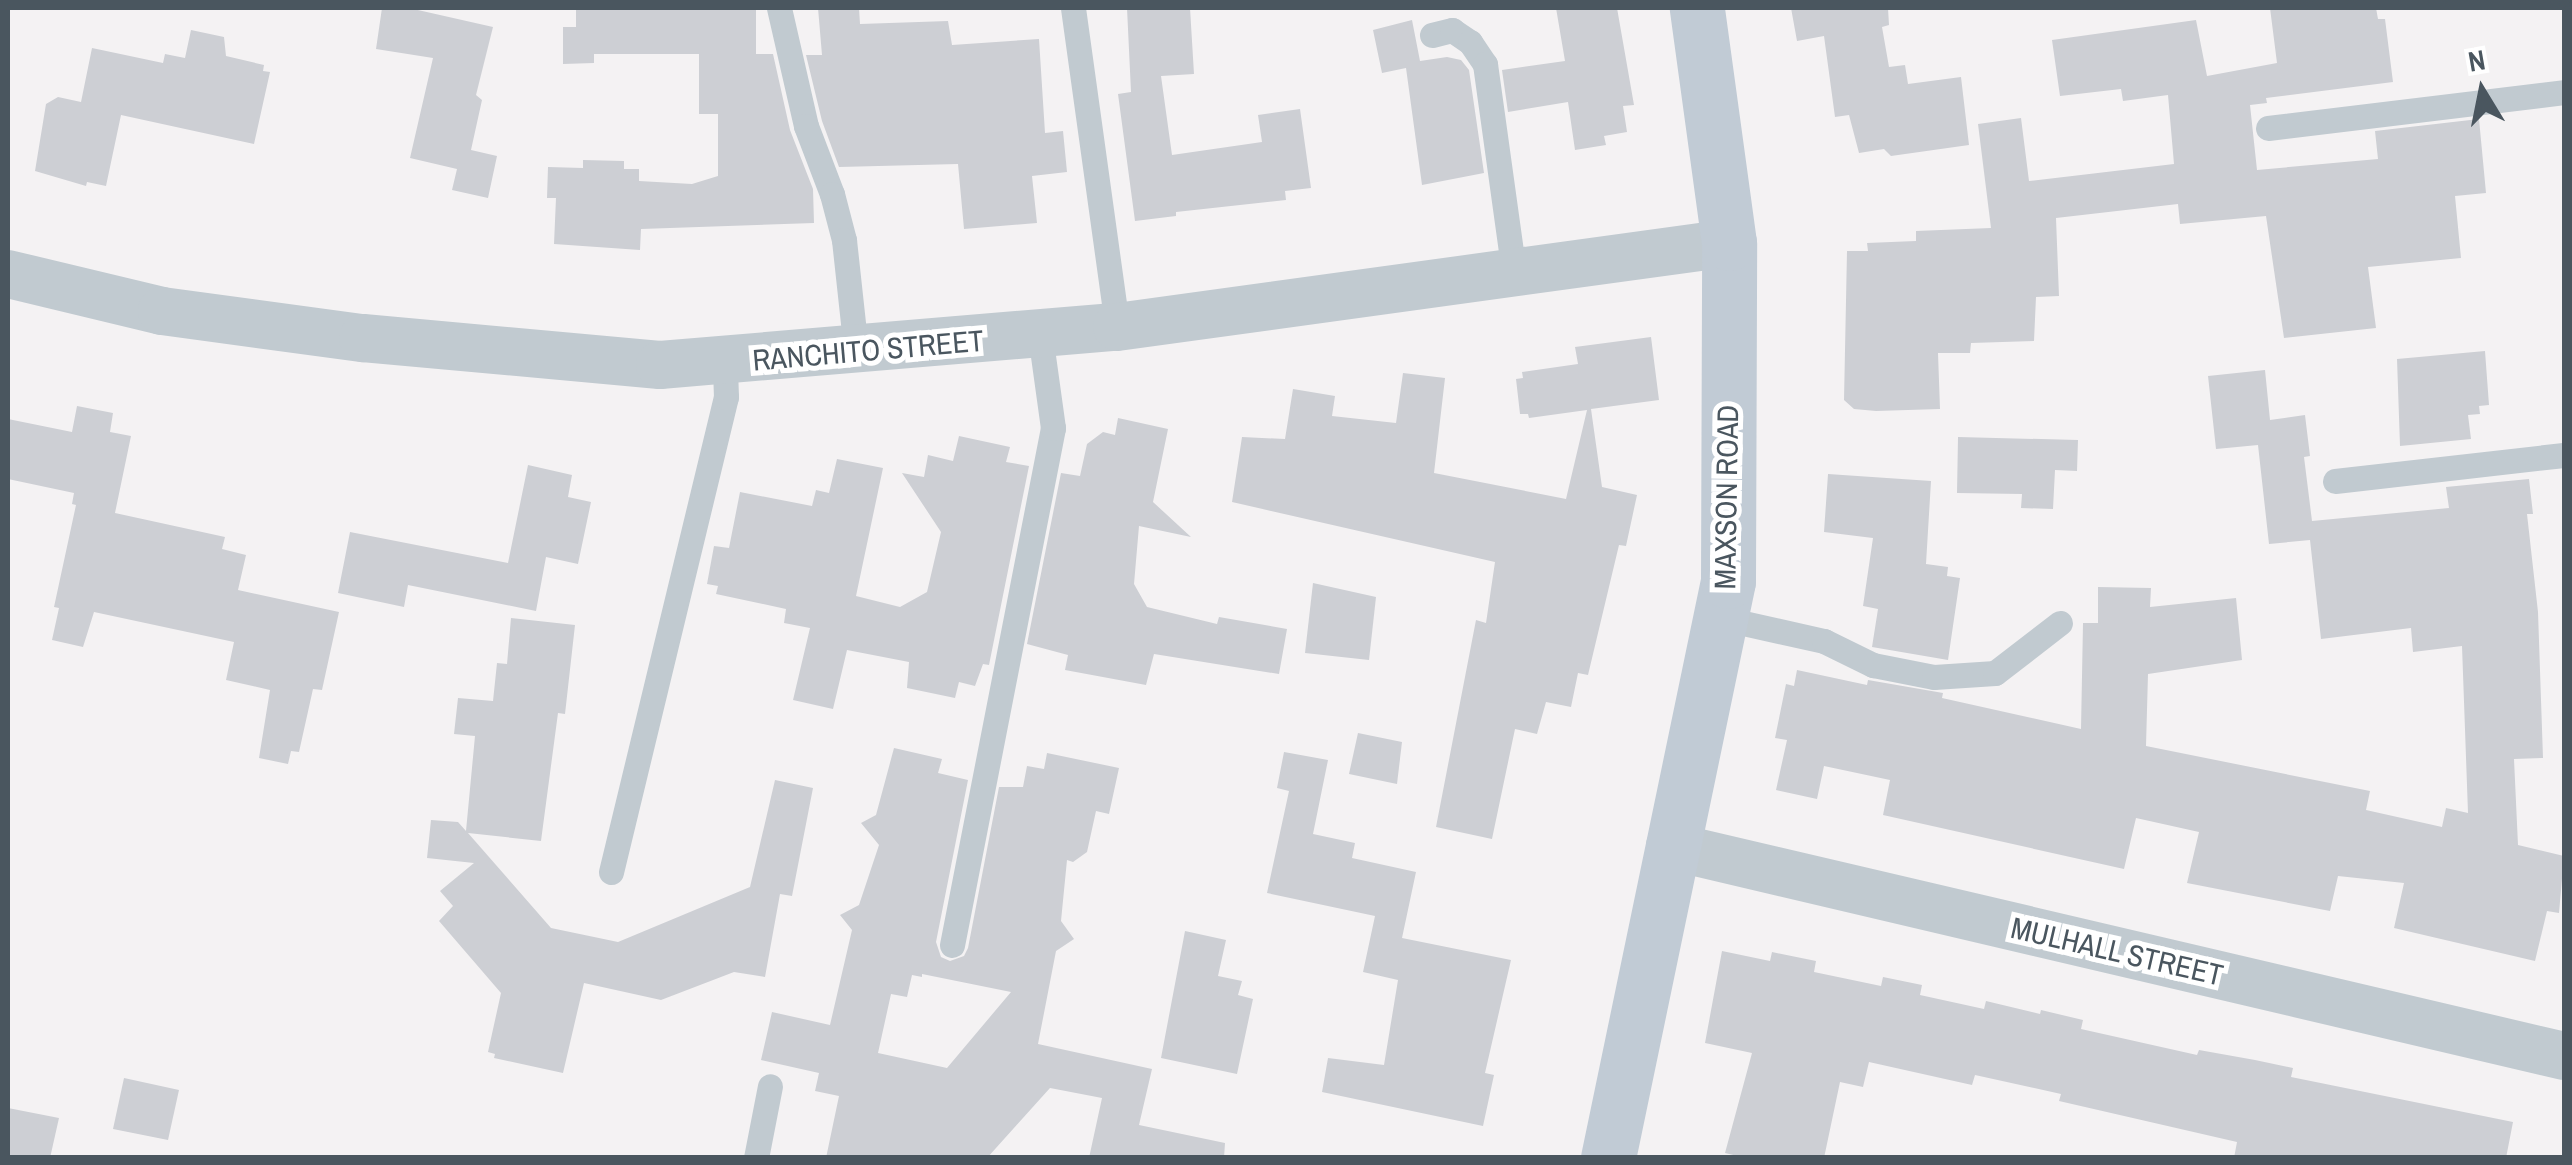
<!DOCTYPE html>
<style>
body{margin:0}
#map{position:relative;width:2572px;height:1165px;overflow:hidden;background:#f4f2f3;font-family:"Archivo Narrow",sans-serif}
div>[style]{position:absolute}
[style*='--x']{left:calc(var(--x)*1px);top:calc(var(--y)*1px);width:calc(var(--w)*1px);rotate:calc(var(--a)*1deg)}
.building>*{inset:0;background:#cdcfd4}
.lane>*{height:25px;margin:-12.5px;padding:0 12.5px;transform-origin:12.5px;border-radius:12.5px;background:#c1cad0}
.street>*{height:48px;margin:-24px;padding:0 24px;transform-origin:24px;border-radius:24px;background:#c1cad0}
.secondary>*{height:55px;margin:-27.5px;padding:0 27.5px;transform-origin:27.5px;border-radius:27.5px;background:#c1cbd5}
span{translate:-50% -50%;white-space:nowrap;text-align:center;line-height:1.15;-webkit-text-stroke:10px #fff;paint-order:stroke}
.street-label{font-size:30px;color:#4a565f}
.frame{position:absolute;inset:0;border:10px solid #4a565f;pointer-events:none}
.north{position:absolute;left:2432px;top:40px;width:100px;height:100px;-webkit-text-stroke:8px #fff;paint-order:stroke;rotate:350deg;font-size:28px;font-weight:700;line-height:40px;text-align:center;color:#4a565f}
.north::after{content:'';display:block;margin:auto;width:35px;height:45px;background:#4a565f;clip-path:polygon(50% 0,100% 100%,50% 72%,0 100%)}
</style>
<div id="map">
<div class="building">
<i style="clip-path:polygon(382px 8px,409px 8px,493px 27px,476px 95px,482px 100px,471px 150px,497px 156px,488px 198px,452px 190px,457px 169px,410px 158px,433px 58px,376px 49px)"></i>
<i style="clip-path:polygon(576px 8px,756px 8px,756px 54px,773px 54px,790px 130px,813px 189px,814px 223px,641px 229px,640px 250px,554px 244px,556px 198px,547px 198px,548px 167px,583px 168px,583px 160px,624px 161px,624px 169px,639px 169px,639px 181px,692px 184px,718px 176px,718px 114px,699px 114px,699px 54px,594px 54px,594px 63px,563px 64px,563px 27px,576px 27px)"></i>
<i style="clip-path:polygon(818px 8px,859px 8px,860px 24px,948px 21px,952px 45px,1039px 39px,1045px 133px,1063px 131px,1067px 172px,1032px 176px,1037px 223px,964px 229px,958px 164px,839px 167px,822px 121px,806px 55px,822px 55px)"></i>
<i style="clip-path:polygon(1127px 8px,1190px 8px,1194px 74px,1161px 76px,1172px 155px,1262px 142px,1258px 115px,1300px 109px,1311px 188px,1285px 191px,1286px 200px,1176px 212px,1176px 216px,1135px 221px,1118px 94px,1131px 92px)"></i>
<i style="clip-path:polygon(1556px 8px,1617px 8px,1634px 105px,1623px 106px,1627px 132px,1604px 136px,1606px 145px,1575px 150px,1568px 102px,1508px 112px,1502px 70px,1565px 61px)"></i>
<i style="clip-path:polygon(1791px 8px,1888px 8px,1889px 25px,1882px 27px,1889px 67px,1905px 65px,1908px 84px,1961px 77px,1969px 145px,1891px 156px,1884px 149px,1859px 153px,1849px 115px,1835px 117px,1824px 36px,1797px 41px)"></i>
<i style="clip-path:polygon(2270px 8px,2376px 8px,2378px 19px,2385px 19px,2393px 82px,2266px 98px,2267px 103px,2250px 105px,2257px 170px,2378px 159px,2375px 131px,2479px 119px,2486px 193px,2455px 196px,2461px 258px,2368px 267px,2376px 328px,2284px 338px,2266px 216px,2180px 224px,2178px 204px,2056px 218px,2059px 296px,2036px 297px,2034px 341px,1971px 343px,1970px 353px,1938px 353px,1940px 409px,1876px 411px,1854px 409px,1844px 400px,1847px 251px,1868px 251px,1867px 243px,1916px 241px,1916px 231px,1991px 228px,1978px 124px,2021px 118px,2029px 181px,2174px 164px,2168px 95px,2123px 101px,2121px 89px,2060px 96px,2052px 40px,2196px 20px,2207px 76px,2277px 63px)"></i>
<i style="clip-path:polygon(1412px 20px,1420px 61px,1447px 57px,1461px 60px,1469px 70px,1484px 173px,1422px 185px,1406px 68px,1382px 73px,1373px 30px)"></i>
<i style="clip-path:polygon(191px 30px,224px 37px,226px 56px,264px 65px,263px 71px,270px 72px,254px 144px,121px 115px,106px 186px,87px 182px,86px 186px,35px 171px,46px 104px,58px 97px,81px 102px,92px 48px,163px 63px,165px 54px,185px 58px)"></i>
<i style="clip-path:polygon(1651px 337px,1659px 400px,1591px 409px,1602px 487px,1637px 495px,1626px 546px,1619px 545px,1588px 675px,1578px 673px,1571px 707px,1546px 702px,1537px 734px,1515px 729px,1492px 839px,1436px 827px,1476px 620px,1486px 623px,1495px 562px,1232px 502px,1242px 437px,1285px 439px,1293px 389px,1335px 396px,1332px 416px,1396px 423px,1403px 373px,1445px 378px,1434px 473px,1566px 499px,1587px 410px,1529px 418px,1528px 414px,1520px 414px,1516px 379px,1523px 378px,1522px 372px,1578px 364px,1575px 347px)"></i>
<i style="clip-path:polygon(2485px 351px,2489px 405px,2479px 406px,2480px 414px,2468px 415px,2471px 439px,2400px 446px,2397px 359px)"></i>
<i style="clip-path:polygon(2265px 370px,2270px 420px,2305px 415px,2310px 456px,2304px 457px,2312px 521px,2449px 508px,2446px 487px,2529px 479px,2533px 514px,2527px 514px,2538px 612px,2543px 758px,2514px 759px,2518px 845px,2564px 856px,2559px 913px,2547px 911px,2535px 961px,2394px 928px,2404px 883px,2338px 876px,2330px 911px,2187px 883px,2199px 832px,2136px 818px,2124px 869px,1883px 815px,1890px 780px,1824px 766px,1817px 799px,1776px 790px,1787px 740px,1775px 738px,1786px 684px,1794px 686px,1797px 670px,1867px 685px,1868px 680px,1943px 693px,1942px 698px,2081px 729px,2083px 623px,2098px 623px,2098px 587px,2151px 588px,2150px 607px,2236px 598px,2242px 660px,2148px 674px,2146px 746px,2370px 791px,2366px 810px,2442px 827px,2446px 808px,2468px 813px,2462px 646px,2413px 652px,2411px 628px,2321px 639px,2310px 540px,2269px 544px,2258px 445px,2216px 449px,2208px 376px)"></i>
<i style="clip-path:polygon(77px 406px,113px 413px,110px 432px,131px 436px,115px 513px,225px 537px,222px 549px,246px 555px,238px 590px,339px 612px,322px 690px,313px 689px,299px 752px,291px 751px,288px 764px,259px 758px,270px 690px,226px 680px,234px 642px,94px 612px,83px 647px,52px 640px,59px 608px,54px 607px,76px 505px,72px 504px,74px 493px,8px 479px,8px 419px,72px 432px)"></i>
<i style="clip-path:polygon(1118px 418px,1168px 429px,1153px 502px,1191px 537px,1139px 526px,1134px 584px,1147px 607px,1217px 624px,1219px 617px,1287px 629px,1279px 674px,1154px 654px,1146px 685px,1065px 670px,1068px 655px,1027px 644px,1061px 473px,1080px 476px,1087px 444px,1103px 432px,1115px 435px)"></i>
<i style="clip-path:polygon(959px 436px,1010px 447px,1006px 462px,1029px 466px,989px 665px,983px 664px,975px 686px,959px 682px,955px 698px,907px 688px,909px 662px,847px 650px,833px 709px,793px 700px,810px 628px,784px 623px,786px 609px,716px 594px,718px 586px,707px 584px,714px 546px,729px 548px,740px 492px,812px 506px,816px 490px,829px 493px,837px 459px,883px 468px,856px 596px,900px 607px,927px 592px,941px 532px,902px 473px,924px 477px,928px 455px,953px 461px)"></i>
<i style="clip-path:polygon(1958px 437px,2078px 440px,2077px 471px,2055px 470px,2053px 509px,2021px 508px,2022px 494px,1957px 493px)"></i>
<i style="clip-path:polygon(528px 465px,572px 475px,568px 497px,591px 502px,578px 564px,546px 557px,536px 611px,408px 585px,404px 607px,338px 593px,350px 532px,508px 563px)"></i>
<i style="clip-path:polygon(1828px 474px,1931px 481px,1926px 564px,1948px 567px,1947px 576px,1960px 578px,1948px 660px,1872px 647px,1878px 609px,1863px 606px,1873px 538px,1824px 532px)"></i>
<i style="clip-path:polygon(1313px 583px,1376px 597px,1369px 660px,1305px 653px)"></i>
<i style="clip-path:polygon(511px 618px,575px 625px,565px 714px,558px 713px,541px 841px,468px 833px,551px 928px,618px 942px,750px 887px,775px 780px,813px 788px,792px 896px,780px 894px,765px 977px,734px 972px,661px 1000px,584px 983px,563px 1073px,494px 1058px,495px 1054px,488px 1052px,501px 993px,439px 921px,453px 906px,440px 891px,474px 863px,427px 858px,431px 820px,458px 822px,466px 831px,475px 736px,454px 734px,458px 698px,493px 701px,497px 663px,507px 664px)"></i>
<i style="clip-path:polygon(1358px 733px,1402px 742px,1397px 784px,1349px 774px)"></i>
<i style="clip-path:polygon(evenodd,894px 748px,942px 759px,938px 773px,968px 780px,936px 942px,941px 957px,950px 961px,964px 956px,968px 948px,999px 787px,1023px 787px,1027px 766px,1044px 769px,1047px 753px,1119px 768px,1109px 814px,1096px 811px,1087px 852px,1073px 862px,1067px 860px,1061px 921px,1074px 939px,1056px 951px,1038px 1044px,1152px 1069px,1139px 1125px,1225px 1143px,1224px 1158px,1089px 1158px,1102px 1098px,1050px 1088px,987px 1158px,826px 1158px,839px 1096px,815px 1091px,819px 1073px,761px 1060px,772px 1012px,830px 1025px,852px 930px,840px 915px,859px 905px,879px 845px,861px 823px,876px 815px,894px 748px,922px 974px,1011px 992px,947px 1068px,878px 1053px,891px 994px,907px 997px,912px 975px,922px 977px,922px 974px)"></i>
<i style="clip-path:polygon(1284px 752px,1328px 760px,1313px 834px,1355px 843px,1352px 858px,1416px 872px,1402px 938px,1511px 960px,1485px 1073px,1494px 1075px,1483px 1126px,1322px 1092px,1328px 1058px,1384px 1065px,1398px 980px,1363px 972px,1375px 916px,1267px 893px,1289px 791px,1277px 788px)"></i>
<i style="clip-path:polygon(1185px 931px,1226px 940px,1218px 976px,1242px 981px,1238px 995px,1253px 999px,1237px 1074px,1161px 1058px)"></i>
<i style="clip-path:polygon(1722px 951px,1770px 961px,1772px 952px,1816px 961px,1814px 972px,1881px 986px,1883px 977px,1922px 985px,1920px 995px,1984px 1009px,1986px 1001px,2040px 1014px,2041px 1010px,2083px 1020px,2081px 1029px,2197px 1055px,2199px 1050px,2255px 1060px,2293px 1068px,2291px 1077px,2513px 1122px,2506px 1158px,2234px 1158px,2237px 1142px,2059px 1101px,2061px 1094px,1975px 1075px,1972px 1085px,1869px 1062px,1863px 1087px,1840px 1082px,1824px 1158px,1746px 1158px,1725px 1153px,1752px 1053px,1705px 1043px)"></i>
<i style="clip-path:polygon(124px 1078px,179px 1090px,168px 1140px,113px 1129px)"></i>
<i style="clip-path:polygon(8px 1108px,59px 1118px,50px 1158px,8px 1158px)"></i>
</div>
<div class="lane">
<i style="--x:779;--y:8;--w:121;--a:77.1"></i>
<i style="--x:806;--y:126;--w:73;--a:69.1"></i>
<i style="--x:832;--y:194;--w:48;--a:75.4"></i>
<i style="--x:844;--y:240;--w:112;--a:83.8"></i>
<i style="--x:1073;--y:8;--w:322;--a:82.1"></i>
<i style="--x:1432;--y:35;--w:21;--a:-14"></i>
<i style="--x:1452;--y:30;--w:22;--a:34"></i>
<i style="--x:1470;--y:42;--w:27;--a:56"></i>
<i style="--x:1485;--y:64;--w:211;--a:82.1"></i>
<i style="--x:2268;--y:128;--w:298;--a:-6.9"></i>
<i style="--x:2335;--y:481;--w:230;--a:-6.5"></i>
<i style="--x:1721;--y:618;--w:106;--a:12.6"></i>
<i style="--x:1824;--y:641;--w:55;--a:26.1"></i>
<i style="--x:1873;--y:665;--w:62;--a:11.1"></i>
<i style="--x:1934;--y:677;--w:61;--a:-3.8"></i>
<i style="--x:1995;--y:673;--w:82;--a:-37.6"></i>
<i style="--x:611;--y:872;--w:489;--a:-76.4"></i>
<i style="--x:726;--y:397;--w:34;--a:-92"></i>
<i style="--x:952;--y:945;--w:527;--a:-78.95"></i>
<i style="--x:1053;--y:428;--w:95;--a:-97.9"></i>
<i style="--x:756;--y:1158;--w:73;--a:-79"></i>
</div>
<div class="street">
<i style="--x:8;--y:274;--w:158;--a:13.5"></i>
<i style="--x:162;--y:311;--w:203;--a:7.7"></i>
<i style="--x:363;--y:338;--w:298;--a:5.2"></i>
<i style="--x:660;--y:365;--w:459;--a:-4.8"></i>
<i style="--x:1117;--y:327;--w:618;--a:-7.82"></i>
<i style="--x:1670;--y:846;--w:918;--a:13.22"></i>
</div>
<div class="secondary">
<i style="--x:1608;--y:1158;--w:589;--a:-78.25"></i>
<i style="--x:1728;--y:581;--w:338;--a:-89.8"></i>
<i style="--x:1729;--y:243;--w:237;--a:-97.8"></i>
</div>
<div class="street-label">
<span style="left:868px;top:350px;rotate:-5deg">RANCHITO STREET</span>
<span style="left:1726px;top:497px;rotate:-89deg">MAXSON ROAD</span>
<span style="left:2117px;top:951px;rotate:13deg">MULHALL STREET</span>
</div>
<div class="frame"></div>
<div class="north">N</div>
</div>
